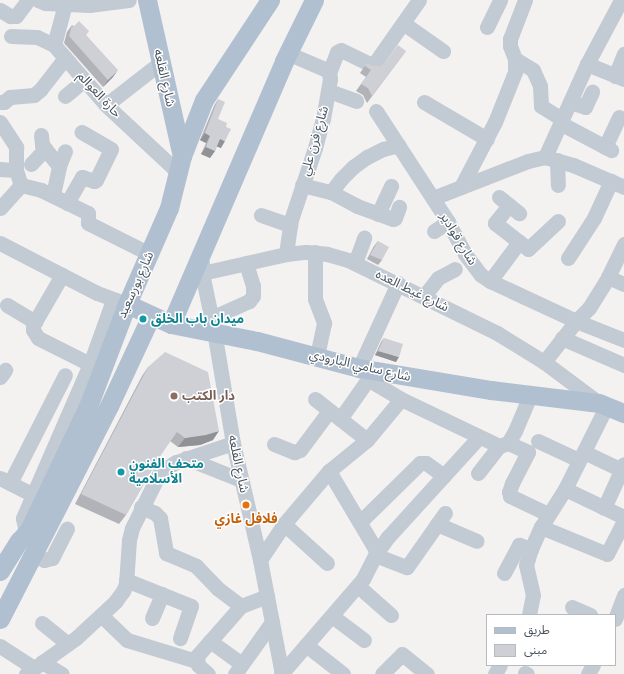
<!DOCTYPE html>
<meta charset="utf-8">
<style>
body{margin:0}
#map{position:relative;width:624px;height:674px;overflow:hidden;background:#f4f1f1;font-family:"Space Grotesk","Noto Sans Arabic",sans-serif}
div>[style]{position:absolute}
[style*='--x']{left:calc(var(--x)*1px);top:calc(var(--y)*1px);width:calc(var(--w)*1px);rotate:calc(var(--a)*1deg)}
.minor>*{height:15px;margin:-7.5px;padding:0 7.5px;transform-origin:7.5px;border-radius:7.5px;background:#c2cbd3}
.major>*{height:19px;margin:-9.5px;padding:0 9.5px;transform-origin:9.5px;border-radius:9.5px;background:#b1c0d0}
.wall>*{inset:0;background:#b1b3b8}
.shaded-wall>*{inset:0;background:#909296}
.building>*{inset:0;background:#ced0d6}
.dots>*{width:11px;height:11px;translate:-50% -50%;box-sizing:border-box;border:2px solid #fff;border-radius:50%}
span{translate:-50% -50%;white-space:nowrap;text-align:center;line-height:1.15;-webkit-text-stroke:3px #fff;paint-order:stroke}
.street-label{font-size:13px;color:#49545f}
.culture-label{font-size:13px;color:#0d838f;font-weight:700}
.left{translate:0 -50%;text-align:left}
.education-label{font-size:13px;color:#785e54;font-weight:700}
.food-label{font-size:13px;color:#c56008;font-weight:700}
.legend{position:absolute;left:486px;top:614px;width:130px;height:52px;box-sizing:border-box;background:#fff;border:1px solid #b6bbbf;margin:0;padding:5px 7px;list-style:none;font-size:12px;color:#49545f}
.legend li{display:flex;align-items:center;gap:8px;height:20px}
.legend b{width:20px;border:1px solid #b6bbbf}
</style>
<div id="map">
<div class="minor">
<i style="--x:38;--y:0;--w:8;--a:23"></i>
<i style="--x:45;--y:3;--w:44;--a:2.6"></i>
<i style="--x:89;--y:5;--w:40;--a:-7.1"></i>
<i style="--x:0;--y:10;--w:12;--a:31"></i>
<i style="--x:10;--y:16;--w:6;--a:0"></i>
<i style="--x:16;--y:16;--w:20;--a:-53"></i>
<i style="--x:403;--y:23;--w:49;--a:35"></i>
<i style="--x:487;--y:27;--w:30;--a:-64"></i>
<i style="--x:11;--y:36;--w:26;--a:2"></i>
<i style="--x:37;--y:37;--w:19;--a:25"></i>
<i style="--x:54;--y:45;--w:79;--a:49.1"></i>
<i style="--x:106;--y:105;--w:100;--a:43"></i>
<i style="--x:54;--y:45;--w:42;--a:-75"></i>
<i style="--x:515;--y:59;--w:21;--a:31"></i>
<i style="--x:533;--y:70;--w:17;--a:66"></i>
<i style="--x:540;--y:86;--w:20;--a:87"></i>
<i style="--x:541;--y:106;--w:25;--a:32"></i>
<i style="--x:587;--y:64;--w:72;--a:-62"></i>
<i style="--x:329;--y:73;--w:22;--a:-69"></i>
<i style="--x:337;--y:52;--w:4;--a:-27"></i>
<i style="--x:341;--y:50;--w:32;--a:26"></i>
<i style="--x:370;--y:64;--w:4;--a:0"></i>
<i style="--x:374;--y:64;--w:78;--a:-54.9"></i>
<i style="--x:615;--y:76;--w:24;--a:-68"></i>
<i style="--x:329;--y:91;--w:29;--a:20"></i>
<i style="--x:65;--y:96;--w:25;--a:-40"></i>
<i style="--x:0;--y:102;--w:4;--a:0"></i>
<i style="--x:4;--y:102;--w:8;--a:-40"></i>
<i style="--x:10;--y:97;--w:24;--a:-5"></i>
<i style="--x:34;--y:95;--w:8;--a:-40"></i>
<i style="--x:40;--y:90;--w:41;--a:-52"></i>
<i style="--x:424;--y:102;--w:73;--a:30.4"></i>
<i style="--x:570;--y:102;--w:16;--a:18"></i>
<i style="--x:585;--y:107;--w:17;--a:-65"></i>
<i style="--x:106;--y:105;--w:68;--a:-37.9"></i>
<i style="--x:376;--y:111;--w:132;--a:57"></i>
<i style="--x:448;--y:222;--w:36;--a:62"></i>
<i style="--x:465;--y:254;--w:26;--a:53"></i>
<i style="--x:481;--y:275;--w:11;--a:34"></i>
<i style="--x:490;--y:281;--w:95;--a:24.9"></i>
<i style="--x:576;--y:321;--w:52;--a:21.6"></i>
<i style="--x:0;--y:122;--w:30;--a:57"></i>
<i style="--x:16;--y:147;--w:23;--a:90"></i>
<i style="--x:16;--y:170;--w:16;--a:72"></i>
<i style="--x:21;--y:185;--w:31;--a:132"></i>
<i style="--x:560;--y:123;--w:58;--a:27.9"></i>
<i style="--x:41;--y:135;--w:10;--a:84"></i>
<i style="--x:42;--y:145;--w:27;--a:51"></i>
<i style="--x:605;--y:147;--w:33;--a:-65"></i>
<i style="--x:545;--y:157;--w:102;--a:-65.7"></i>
<i style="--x:587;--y:64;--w:40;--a:22"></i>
<i style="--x:557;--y:160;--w:25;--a:88"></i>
<i style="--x:31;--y:164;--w:21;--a:-47"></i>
<i style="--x:0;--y:169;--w:16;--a:4"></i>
<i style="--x:21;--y:185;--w:21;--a:14"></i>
<i style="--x:41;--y:190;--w:52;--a:26.1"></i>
<i style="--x:88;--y:213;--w:10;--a:90"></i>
<i style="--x:88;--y:223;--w:69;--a:26.6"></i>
<i style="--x:302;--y:185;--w:30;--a:14"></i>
<i style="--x:331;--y:192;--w:30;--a:28"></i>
<i style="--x:357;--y:206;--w:38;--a:20"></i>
<i style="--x:393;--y:219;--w:2;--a:-27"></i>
<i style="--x:395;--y:218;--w:12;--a:-70"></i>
<i style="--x:461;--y:187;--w:73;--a:-62.4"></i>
<i style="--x:495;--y:122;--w:54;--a:-68.2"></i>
<i style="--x:515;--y:72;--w:13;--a:-90"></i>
<i style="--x:515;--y:59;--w:14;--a:-111"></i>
<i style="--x:510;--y:46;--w:7;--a:-90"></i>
<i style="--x:510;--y:39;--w:42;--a:-69"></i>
<i style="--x:331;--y:192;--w:16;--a:-52"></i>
<i style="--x:341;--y:179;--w:17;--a:-45"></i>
<i style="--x:353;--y:167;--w:17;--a:-36"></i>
<i style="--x:367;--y:157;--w:18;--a:-27"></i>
<i style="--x:383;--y:149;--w:16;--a:-14"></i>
<i style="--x:53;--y:195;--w:30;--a:-78"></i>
<i style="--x:59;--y:166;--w:16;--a:-68"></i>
<i style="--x:499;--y:197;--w:26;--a:39"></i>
<i style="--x:433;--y:198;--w:102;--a:-21.3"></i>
<i style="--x:528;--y:161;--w:17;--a:-13"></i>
<i style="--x:545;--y:157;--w:29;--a:16"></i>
<i style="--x:573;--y:165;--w:56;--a:23.3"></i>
<i style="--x:67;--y:203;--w:30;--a:-60"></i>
<i style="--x:82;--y:177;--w:13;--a:18"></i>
<i style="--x:94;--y:181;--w:2;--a:-27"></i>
<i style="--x:96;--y:180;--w:34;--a:-64"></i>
<i style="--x:111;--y:149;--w:34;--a:-150"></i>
<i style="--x:509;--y:205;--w:23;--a:128"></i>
<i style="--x:495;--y:223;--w:42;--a:38.2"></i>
<i style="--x:528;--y:249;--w:41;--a:-43"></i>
<i style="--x:378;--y:214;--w:31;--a:-65"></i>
<i style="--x:261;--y:215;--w:31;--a:19"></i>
<i style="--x:434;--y:231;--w:17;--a:-33"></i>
<i style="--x:0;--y:243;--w:109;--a:27.3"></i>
<i style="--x:97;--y:293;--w:27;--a:20"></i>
<i style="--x:315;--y:252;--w:47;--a:90"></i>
<i style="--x:315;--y:299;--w:26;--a:69"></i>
<i style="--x:324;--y:323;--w:35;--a:102"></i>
<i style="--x:286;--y:254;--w:34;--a:-82"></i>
<i style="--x:291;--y:220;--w:76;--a:-71.6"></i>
<i style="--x:315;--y:148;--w:30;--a:-75"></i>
<i style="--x:323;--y:119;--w:41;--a:-80.1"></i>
<i style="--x:330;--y:79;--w:6;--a:-99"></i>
<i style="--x:329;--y:73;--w:4;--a:-124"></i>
<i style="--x:327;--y:70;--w:43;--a:-157"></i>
<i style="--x:568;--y:258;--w:48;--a:-57"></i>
<i style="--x:594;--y:218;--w:41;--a:-65.3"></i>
<i style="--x:202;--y:263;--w:10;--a:90"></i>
<i style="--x:202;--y:273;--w:59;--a:78.3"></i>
<i style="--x:214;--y:331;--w:114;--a:80.4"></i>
<i style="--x:233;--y:443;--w:120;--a:77"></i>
<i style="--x:260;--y:560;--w:116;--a:79.1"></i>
<i style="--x:355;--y:263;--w:27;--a:-70"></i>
<i style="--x:202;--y:273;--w:86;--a:-12.7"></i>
<i style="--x:286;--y:254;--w:20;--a:-6"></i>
<i style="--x:306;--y:252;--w:21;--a:5"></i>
<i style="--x:327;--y:254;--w:22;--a:16"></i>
<i style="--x:348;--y:260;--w:166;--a:26.1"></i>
<i style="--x:497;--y:333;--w:55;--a:31.7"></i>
<i style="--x:544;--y:362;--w:69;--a:36.7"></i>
<i style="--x:62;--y:275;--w:58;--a:120.1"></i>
<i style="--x:33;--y:325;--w:5;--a:90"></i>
<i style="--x:33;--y:330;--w:9;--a:58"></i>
<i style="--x:38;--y:338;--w:58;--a:26.6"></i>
<i style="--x:608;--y:277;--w:17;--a:24"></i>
<i style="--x:490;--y:281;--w:49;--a:-53.4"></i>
<i style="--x:398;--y:283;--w:94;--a:114.6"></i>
<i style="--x:359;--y:368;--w:23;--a:43"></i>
<i style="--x:376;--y:384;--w:29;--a:31"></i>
<i style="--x:401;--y:399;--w:109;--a:25.6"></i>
<i style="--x:424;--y:296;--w:23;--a:-52"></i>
<i style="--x:438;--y:278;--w:19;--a:-28"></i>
<i style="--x:7;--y:305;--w:33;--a:31"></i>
<i style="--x:211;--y:318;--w:42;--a:-24.1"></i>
<i style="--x:249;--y:301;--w:6;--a:-51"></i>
<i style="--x:253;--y:296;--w:10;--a:-90"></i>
<i style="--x:253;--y:286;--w:24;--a:-107"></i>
<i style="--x:562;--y:338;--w:68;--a:23.5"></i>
<i style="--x:544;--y:362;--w:52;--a:-52"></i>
<i style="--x:576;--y:321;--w:18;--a:-45"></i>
<i style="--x:589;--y:308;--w:36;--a:-58"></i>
<i style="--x:608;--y:277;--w:37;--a:-64"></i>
<i style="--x:0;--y:377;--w:9;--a:-54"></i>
<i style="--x:315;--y:399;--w:66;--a:38.3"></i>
<i style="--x:340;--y:419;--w:50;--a:-54.7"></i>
<i style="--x:538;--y:441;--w:45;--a:24.9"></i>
<i style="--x:508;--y:443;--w:22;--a:24"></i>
<i style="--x:528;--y:452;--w:35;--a:117"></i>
<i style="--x:512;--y:483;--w:9;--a:108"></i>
<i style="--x:509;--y:492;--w:4;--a:76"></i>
<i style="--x:510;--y:496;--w:42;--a:25.3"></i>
<i style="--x:274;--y:444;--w:22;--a:22"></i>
<i style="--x:294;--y:452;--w:6;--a:-18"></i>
<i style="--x:300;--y:450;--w:49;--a:-53.4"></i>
<i style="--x:584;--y:452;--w:44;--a:25.4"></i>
<i style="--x:186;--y:458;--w:59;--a:21.8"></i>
<i style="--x:329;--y:471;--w:94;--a:59.3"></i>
<i style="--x:478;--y:473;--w:34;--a:-52"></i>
<i style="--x:499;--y:446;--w:9;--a:-18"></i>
<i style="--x:508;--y:443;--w:14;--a:-60"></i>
<i style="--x:515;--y:431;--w:38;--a:-67"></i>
<i style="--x:0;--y:478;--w:37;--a:27"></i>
<i style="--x:10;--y:483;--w:121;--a:-63"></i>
<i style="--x:565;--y:489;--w:65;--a:25.4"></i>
<i style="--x:141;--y:507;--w:15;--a:23"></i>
<i style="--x:155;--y:513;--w:7;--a:45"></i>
<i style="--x:160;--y:518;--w:36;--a:80"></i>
<i style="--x:166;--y:553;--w:33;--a:23"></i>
<i style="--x:196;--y:566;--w:30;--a:46"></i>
<i style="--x:217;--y:588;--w:30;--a:37"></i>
<i style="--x:604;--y:508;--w:48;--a:-65.6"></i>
<i style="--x:360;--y:522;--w:84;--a:-44.5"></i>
<i style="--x:420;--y:463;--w:6;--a:0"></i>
<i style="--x:426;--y:463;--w:22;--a:36"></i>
<i style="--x:284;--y:524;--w:58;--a:42.2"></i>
<i style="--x:437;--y:524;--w:43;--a:23"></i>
<i style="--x:541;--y:527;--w:71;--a:22.2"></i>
<i style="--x:607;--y:554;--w:38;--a:-63"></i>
<i style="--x:29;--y:530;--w:5;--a:-143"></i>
<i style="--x:25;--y:527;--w:9;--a:-103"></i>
<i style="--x:23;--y:518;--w:168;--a:-66.5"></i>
<i style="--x:90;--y:364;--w:68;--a:-70.2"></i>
<i style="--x:33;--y:555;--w:12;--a:24"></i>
<i style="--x:44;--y:560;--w:8;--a:-14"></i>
<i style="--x:52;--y:558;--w:33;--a:-63"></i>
<i style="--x:375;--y:555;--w:34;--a:21"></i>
<i style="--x:407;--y:567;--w:66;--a:-54.9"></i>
<i style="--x:260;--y:560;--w:43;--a:-56.3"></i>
<i style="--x:284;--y:524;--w:70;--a:-49.7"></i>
<i style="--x:329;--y:471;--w:49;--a:-39.2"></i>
<i style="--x:367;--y:440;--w:53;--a:-50.3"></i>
<i style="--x:504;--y:573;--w:32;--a:-62"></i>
<i style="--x:519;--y:545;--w:13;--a:18"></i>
<i style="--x:126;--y:580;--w:70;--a:21.8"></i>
<i style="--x:191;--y:606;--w:34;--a:109"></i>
<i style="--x:358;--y:586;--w:44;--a:41.3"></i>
<i style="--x:572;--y:607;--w:20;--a:24"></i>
<i style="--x:101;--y:615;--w:36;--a:44"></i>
<i style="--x:127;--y:640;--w:72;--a:16.9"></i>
<i style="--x:529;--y:615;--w:20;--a:-79"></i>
<i style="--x:533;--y:595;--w:31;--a:-103"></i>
<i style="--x:526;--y:565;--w:17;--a:-73"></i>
<i style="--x:531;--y:549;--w:24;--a:-66"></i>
<i style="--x:541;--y:527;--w:45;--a:-57.7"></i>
<i style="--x:565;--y:489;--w:94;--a:-63.4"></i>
<i style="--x:332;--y:616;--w:40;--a:37"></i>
<i style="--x:152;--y:618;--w:26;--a:-67"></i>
<i style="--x:615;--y:619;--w:26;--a:-69"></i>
<i style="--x:42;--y:623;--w:33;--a:39"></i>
<i style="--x:210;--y:641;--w:39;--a:36"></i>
<i style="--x:306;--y:645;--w:47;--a:38.1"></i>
<i style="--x:0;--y:646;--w:40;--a:32.9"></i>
<i style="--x:42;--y:662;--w:23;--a:31"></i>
<i style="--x:525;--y:673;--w:2;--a:27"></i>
<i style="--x:26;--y:674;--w:62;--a:-35.8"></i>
<i style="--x:76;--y:638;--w:53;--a:-42.7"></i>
<i style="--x:115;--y:602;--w:14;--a:-54"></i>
<i style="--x:123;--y:591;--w:8;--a:-67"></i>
<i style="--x:126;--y:584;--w:44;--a:-86.1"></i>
<i style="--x:129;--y:540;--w:12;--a:-76"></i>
<i style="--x:132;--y:528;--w:63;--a:-63.4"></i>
<i style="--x:160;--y:472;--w:19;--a:-32"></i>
<i style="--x:176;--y:462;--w:60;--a:-18.4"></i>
<i style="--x:208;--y:674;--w:13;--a:-138"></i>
<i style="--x:198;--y:665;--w:9;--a:-96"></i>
<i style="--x:197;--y:656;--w:67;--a:-48.7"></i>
<i style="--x:241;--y:606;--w:28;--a:-21"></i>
<i style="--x:235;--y:674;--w:64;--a:-54.6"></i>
<i style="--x:281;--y:674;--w:125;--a:-49.2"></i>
<i style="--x:363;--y:579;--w:30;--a:-63"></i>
<i style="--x:377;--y:552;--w:19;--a:-54"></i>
<i style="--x:388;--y:537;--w:135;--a:-47.7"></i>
<i style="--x:382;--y:674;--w:28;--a:-45"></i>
<i style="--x:402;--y:654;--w:32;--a:39"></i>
<i style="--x:495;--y:674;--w:10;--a:-61"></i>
<i style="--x:588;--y:674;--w:10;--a:-61"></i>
</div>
<div class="major">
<i style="--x:147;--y:0;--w:160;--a:77.4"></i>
<i style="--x:127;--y:304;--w:48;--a:24.4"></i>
<i style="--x:171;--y:324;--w:88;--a:11.2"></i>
<i style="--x:257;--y:341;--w:106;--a:14.8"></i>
<i style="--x:359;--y:368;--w:134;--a:9.5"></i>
<i style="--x:491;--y:390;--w:109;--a:6.9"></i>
<i style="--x:599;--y:403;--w:27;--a:22"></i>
<i style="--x:171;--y:324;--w:286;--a:-66.7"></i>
<i style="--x:284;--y:61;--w:68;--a:-63.8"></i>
<i style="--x:0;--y:571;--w:36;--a:-58"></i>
<i style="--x:19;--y:541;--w:15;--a:-48"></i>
<i style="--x:29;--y:530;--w:140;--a:-64.5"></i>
<i style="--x:89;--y:404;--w:107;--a:-69.2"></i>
<i style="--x:127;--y:304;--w:105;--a:-66.4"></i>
<i style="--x:169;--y:208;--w:54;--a:-76"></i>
<i style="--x:182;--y:156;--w:60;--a:-68.6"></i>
<i style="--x:204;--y:100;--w:120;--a:-56.6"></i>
<i style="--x:0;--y:619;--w:239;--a:-62.9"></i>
<i style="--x:109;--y:406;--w:99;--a:-65"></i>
</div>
<div class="wall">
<i style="clip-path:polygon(72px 25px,86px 35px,113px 77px,103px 87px,64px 43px,67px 32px)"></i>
<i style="clip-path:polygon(406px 51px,367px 103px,363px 95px,356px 91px,366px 77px,360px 73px,367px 63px,375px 66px,383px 65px)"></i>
<i style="clip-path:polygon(218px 99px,218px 119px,226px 127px,221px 148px,217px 146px,215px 151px,210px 158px,201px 154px,206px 143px,200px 140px,214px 106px)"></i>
<i style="clip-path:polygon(378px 241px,382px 260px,378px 265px,367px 259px,374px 246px)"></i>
<i style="clip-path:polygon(384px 338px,396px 362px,375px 355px,381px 342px)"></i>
<i style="clip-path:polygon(148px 367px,213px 440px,200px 445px,178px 447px,170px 441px,158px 459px,126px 515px,119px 524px,75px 504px,142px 376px)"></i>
</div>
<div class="shaded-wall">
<i style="clip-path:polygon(118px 70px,113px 77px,103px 87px,108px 80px)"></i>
<i style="clip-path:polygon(205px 133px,210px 136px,206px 143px,200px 140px)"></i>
<i style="clip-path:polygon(220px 139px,225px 141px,221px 148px,215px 146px)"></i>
<i style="clip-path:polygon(206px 147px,215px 151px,210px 158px,201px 154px)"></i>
<i style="clip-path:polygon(378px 351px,399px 357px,396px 362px,375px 355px)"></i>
<i style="clip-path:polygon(219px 431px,213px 440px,200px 445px,178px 447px,185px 438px)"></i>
</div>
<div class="building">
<i style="clip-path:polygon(79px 21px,89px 31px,86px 35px,118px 70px,108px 80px,69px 36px,72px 25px,73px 27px)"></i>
<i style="clip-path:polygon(398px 45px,406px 51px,372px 96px,368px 88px,361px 84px,371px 70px,365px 66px,367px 63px,375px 66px,383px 65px)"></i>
<i style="clip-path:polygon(218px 99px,225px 102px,218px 119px,227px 123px,226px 127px,231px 129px,225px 141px,220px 139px,215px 151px,206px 147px,210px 136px,205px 133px)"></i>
<i style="clip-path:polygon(378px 241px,389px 247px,382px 260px,370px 255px)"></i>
<i style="clip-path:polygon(384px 338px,403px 344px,399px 357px,378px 351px)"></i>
<i style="clip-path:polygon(165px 352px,208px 372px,219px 431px,206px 435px,185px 438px,177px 432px,158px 459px,126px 515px,81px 494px,148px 367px)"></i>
</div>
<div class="dots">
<i style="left:143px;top:319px;background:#0f9aa8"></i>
<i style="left:174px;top:396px;background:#8d6e63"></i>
<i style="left:121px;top:472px;background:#0f9aa8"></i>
<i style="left:246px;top:505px;background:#e8710a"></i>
</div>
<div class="street-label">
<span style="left:164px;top:78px;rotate:77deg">شارع القلعه</span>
<span style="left:99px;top:95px;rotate:47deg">حارة العوالم</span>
<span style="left:315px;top:141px;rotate:-74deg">شارع فرن علي</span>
<span style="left:458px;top:239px;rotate:59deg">شارع قوادير</span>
<span style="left:136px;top:285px;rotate:-66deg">شارع بورسعيد</span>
<span style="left:412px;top:291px;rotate:26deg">شارع غيط العده</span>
<span style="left:360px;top:366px;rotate:13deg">شارع سامي البارودي</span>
<span style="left:238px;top:464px;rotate:78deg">شارع القلعه</span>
</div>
<div class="culture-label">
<span class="left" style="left:151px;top:319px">ميدان باب الخلق</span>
<span class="left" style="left:129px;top:472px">متحف الفنون<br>الأسلامية</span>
</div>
<div class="education-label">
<span class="left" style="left:182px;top:396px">دار الكتب</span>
</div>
<div class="food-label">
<span style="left:246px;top:519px">فلافل غازي</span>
</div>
<ul class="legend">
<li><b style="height:5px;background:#b1c0d0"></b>طريق</li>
<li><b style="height:11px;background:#ced0d6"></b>مبنى</li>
</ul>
</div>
